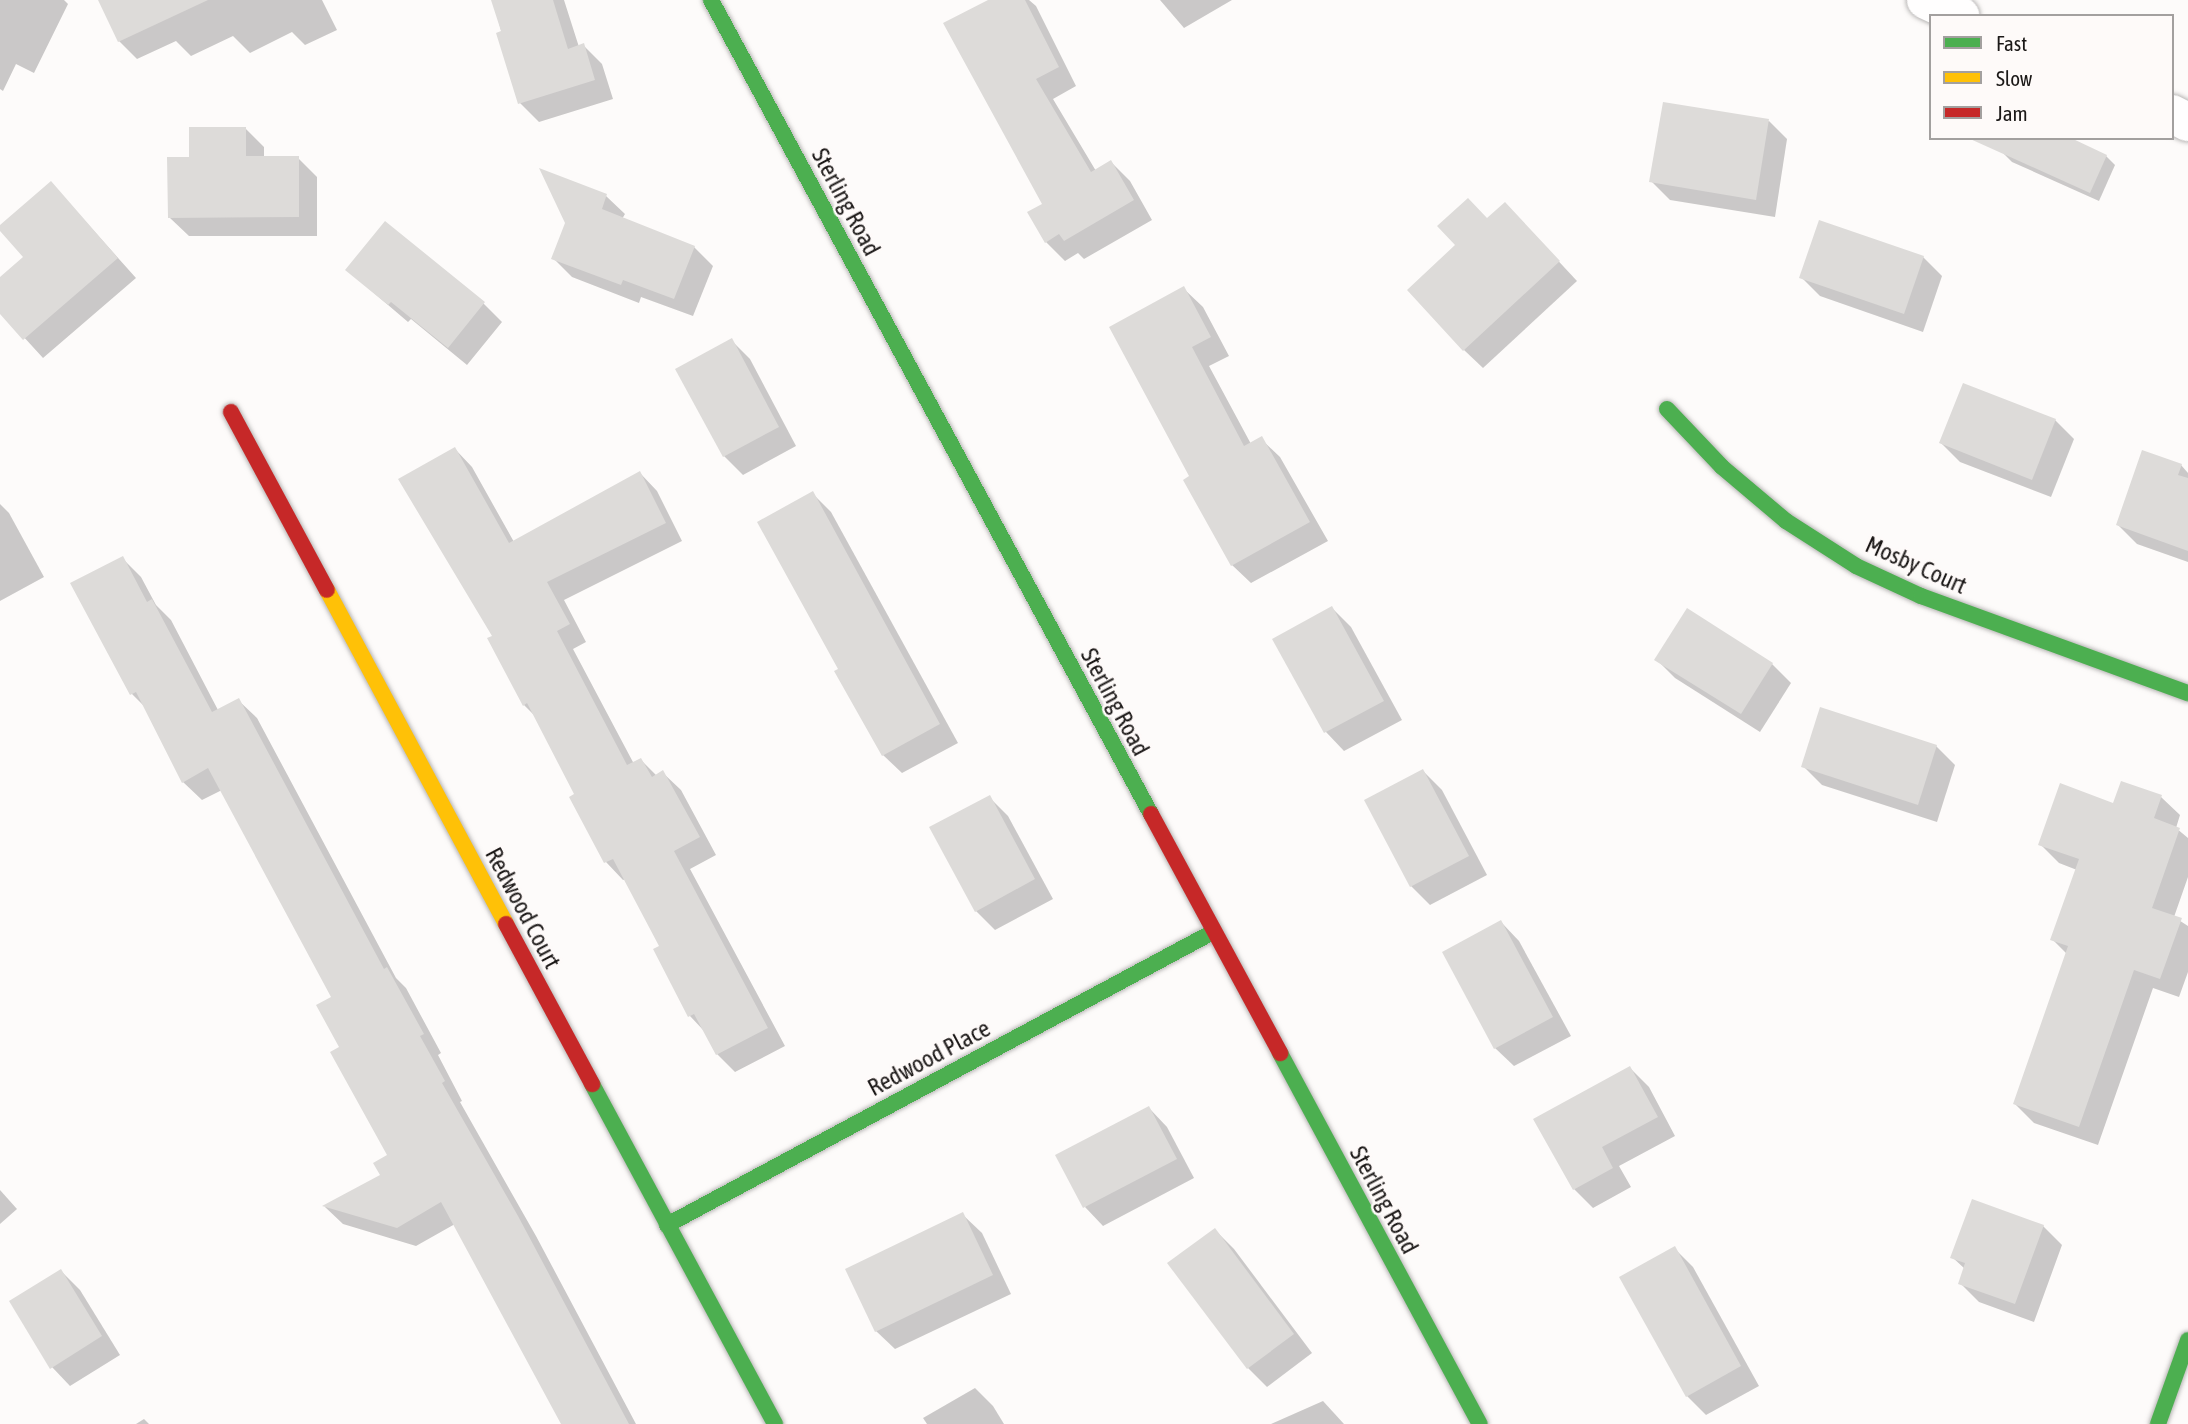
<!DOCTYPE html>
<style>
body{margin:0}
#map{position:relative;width:2188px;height:1424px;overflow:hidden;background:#fdfbfa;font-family:"Asap Condensed",sans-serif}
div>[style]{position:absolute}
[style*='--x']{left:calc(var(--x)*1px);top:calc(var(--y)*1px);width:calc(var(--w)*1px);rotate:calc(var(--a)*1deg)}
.shadow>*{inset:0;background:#0003}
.building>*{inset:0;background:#dddbd9}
.roads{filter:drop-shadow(0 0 2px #b9b7b6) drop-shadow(0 0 2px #b9b7b6)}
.street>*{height:38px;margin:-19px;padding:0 19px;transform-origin:19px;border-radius:19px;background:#fffefe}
.fast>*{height:16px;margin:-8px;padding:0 8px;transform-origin:8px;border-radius:8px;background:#4caf50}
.slow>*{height:16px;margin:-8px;padding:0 8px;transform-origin:8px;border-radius:8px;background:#ffc107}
.jam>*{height:16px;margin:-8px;padding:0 8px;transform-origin:8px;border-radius:8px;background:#c62828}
span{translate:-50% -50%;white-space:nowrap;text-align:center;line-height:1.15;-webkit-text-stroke:5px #fefaf9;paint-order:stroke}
.street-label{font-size:24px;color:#1b1817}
.legend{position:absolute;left:1929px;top:14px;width:245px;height:126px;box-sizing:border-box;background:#fefaf9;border:2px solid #a3a09f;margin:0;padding:9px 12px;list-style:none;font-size:21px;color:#1b1817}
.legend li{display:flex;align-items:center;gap:14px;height:35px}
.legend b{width:35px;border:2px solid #a3a09f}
</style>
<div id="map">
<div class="shadow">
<i style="clip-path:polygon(0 0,64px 0,68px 4px,34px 73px,16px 64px,3px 91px,0 89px)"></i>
<i style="clip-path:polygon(100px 0,322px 0,337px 30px,305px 45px,292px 32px,250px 53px,233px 36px,191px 56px,176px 41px,137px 59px,119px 41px)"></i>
<i style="clip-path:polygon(493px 0,564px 0,579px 47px,583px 45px,602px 64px,613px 99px,539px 122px,520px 103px)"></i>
<i style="clip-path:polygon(992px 0,1029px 0,1036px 6px,1076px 86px,1053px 99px,1096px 171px,1111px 162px,1130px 181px,1152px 220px,1084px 259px,1078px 253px,1065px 261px,1046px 242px,1044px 204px)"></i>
<i style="clip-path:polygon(1160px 0,1232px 0,1184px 28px)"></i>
<i style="clip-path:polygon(1769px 121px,1787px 139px,1775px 217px,1670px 200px,1651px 181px)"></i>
<i style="clip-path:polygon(245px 128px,264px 147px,264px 158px,298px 158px,317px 177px,317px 236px,189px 236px,170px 218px,191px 159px)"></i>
<i style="clip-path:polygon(2003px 153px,2106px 156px,2115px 165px,2099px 201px,2012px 162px)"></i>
<i style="clip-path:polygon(51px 183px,136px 278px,43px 358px,0 311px,0 279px,25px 257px,0 228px)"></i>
<i style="clip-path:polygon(606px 196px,625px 214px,622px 219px,694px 247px,713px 266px,693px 316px,641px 297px,639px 303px,572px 277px,554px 259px)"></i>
<i style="clip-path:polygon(1487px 220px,1523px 223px,1577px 281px,1483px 368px,1464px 350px)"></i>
<i style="clip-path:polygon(1923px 257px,1942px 276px,1923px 332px,1820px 296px,1801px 277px)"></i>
<i style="clip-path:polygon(347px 270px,483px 303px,502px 322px,467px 365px,411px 319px,408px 322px)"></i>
<i style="clip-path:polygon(1184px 289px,1203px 307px,1229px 356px,1209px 366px,1251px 444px,1261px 439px,1280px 457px,1328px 541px,1251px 583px,1232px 565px,1191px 477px)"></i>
<i style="clip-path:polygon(731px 340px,750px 359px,796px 446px,743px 475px,724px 456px)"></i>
<i style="clip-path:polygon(2055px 420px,2074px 439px,2051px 497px,1960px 462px,1941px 443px)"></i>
<i style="clip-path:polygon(455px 449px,472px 467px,514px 542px,640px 473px,657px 491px,682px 541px,564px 600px,586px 642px,573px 649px,634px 764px,641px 760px,657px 776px,663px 773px,681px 790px,716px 855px,690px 869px,785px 1046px,735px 1072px,717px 1054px,705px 1032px,690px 1016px,662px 946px,626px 879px,623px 880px,606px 862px,571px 798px,576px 795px,536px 717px,524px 705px,495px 636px)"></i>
<i style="clip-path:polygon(2181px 465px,2188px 473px,2188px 562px,2137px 544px,2118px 525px)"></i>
<i style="clip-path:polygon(812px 493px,831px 512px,958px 743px,902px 773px,883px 755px,840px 669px)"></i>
<i style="clip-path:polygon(0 504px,9px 513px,44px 577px,0 601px)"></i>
<i style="clip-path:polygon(122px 558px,141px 577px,156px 605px,171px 620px,218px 710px,238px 700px,257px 718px,396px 978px,406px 988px,441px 1053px,438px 1055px,462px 1101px,460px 1102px,536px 1236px,636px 1424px,563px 1424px,455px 1224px,416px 1246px,343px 1224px,325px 1207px,383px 1176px,389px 1156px,342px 1047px,333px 998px,222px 790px,202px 800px,183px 782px,147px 709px,132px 694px,73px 584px)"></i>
<i style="clip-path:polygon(1332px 608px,1351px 627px,1402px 720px,1344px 751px,1326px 732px)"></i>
<i style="clip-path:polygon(1687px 610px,1772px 664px,1791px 683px,1760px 732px,1675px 678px,1656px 659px)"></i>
<i style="clip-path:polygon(1936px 746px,1955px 765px,1937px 822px,1822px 785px,1803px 766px)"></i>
<i style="clip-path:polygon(1423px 771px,1442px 790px,1487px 875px,1430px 905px,1411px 886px)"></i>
<i style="clip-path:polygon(989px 797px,1008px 816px,1053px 899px,995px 930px,976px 911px)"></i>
<i style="clip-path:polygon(2161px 797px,2180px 815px,2176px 828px,2188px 838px,2188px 877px,2174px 917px,2188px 926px,2188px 972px,2179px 997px,2153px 988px,2098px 1145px,2034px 1123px,2015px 1104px,2067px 954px,2052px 939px,2077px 870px,2059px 863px,2040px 844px)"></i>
<i style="clip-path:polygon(1501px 922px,1519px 941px,1571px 1036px,1514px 1066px,1495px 1048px)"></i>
<i style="clip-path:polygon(1630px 1068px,1649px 1087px,1675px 1136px,1619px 1166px,1631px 1187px,1593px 1208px,1574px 1189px)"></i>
<i style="clip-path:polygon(1149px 1108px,1167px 1127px,1194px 1178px,1103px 1226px,1085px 1207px)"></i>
<i style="clip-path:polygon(0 1190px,17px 1209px,0 1224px)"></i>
<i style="clip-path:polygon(963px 1215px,982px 1233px,1011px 1294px,895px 1349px,876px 1331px)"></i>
<i style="clip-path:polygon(2043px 1226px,2062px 1245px,2034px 1322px,1979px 1302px,1960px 1283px,1965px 1269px,1952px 1257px)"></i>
<i style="clip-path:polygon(1215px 1230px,1234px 1249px,1312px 1353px,1267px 1387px,1248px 1368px,1170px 1263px)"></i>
<i style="clip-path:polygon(1674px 1248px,1693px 1267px,1759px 1386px,1706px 1415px,1687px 1396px)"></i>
<i style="clip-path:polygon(61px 1271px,80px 1290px,120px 1355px,70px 1386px,52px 1367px)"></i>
<i style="clip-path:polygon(975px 1388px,993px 1406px,1004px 1424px,927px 1424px,923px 1418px)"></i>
<i style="clip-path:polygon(1323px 1401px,1344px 1424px,1271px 1424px)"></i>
<i style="clip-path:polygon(144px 1419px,149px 1424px,136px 1424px)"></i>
</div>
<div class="building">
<i style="clip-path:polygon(98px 0,208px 0,118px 42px)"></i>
<i style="clip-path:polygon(491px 0,553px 0,568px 49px,584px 43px,595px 80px,518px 104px,496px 33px,501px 31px)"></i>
<i style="clip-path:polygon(988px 0,1025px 0,1059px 67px,1036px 79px,1091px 172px,1111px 160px,1134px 200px,1064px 241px,1059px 234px,1045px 243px,1027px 212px,1042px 204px,943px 23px)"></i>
<i style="clip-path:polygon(1663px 102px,1769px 119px,1756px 200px,1649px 182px)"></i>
<i style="clip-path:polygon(189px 127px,246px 127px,246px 156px,299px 156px,299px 217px,168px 218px,167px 157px,189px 157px)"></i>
<i style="clip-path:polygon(1968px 138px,2071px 138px,2107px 155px,2090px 193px)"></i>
<i style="clip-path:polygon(539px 168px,607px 194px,602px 209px,695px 246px,674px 299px,623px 280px,621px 285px,551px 259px,565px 223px)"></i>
<i style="clip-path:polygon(51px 181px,118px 258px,23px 340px,0 314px,0 277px,23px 257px,0 231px,0 225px)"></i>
<i style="clip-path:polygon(1468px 198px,1487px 218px,1505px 202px,1560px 261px,1463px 351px,1407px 290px,1455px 245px,1437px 226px)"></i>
<i style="clip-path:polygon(1819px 220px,1924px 256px,1904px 314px,1799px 278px)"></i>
<i style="clip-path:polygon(385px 221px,485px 302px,448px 348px,391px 302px,388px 305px,345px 270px)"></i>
<i style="clip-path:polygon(1184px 286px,1211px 337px,1192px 347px,1244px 446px,1262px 436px,1310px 522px,1231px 566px,1183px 480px,1189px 476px,1109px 327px)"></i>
<i style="clip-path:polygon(732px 338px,779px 427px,723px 457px,675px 369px)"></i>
<i style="clip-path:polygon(1963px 383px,2056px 419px,2032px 480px,1939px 443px)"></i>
<i style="clip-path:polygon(455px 447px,509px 543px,640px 471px,666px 523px,547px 582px,570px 624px,557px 631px,627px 765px,641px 758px,652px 777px,663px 770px,700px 837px,674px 851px,768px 1028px,716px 1055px,694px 1014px,688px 1017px,653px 949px,659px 946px,613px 859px,604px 863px,569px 797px,574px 794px,527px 703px,523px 706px,487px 638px,492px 636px,398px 479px)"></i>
<i style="clip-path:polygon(2142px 450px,2182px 464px,2178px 475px,2188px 478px,2188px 551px,2116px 525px)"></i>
<i style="clip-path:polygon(813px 491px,940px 724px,882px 756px,834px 671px,838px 669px,757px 522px)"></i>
<i style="clip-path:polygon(123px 556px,147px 602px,152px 599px,212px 712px,239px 698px,384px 969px,387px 967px,424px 1034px,420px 1036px,445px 1081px,442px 1083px,518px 1216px,629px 1424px,561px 1424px,441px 1202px,397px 1228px,322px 1206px,380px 1175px,373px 1163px,387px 1155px,330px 1052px,339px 1047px,316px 1005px,331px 997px,208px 768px,182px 783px,136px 692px,130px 695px,70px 583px)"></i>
<i style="clip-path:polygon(1332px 606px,1384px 701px,1324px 733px,1272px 639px)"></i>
<i style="clip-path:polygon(1687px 608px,1773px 663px,1741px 714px,1654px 660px)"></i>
<i style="clip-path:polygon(1820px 707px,1937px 745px,1918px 805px,1801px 767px)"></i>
<i style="clip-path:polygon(1423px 769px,1469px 856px,1410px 887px,1364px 800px)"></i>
<i style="clip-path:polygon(2121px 781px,2162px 795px,2154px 818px,2180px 828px,2152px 908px,2182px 918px,2160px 979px,2134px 970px,2079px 1127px,2013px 1104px,2068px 946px,2050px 940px,2079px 859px,2038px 845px,2060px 783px,2113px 803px)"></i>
<i style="clip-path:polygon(990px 795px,1035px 879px,975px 912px,929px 827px)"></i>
<i style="clip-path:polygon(1501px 920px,1553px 1017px,1494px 1049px,1442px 952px)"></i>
<i style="clip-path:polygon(1630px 1066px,1658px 1117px,1602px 1147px,1613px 1168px,1573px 1190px,1533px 1119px)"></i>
<i style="clip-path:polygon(1149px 1106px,1177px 1159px,1083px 1208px,1055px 1155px)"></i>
<i style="clip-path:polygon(1972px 1199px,2044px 1225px,2015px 1304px,1958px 1284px,1965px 1263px,1950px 1258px)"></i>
<i style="clip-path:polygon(963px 1212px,993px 1275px,875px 1332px,845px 1269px)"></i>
<i style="clip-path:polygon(1215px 1228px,1294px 1334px,1247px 1369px,1167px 1263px)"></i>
<i style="clip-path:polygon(1675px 1246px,1741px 1366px,1686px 1397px,1619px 1277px)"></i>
<i style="clip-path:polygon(61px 1269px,102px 1336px,50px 1369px,9px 1301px)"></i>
</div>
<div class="roads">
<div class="street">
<i style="--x:1926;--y:0;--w:38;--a:25"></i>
<i style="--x:2172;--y:114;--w:18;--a:27"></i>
</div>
<div class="fast">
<i style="--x:711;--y:0;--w:925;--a:61.61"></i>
<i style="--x:1667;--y:409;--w:80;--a:46.5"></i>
<i style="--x:1722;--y:467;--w:84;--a:40.2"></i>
<i style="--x:1786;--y:521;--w:83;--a:32.7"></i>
<i style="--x:1856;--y:566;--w:72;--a:24.8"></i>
<i style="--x:1921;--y:596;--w:284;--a:20"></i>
<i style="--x:1280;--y:1053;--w:421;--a:61.7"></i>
<i style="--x:592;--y:1084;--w:386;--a:61.7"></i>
<i style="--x:667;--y:1225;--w:620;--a:-28.22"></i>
<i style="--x:2158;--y:1424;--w:89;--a:-70.3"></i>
</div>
<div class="slow">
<i style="--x:327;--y:590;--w:379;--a:61.8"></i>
</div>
<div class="jam">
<i style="--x:231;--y:412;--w:202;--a:61.7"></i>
<i style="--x:1151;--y:814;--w:272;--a:61.6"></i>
<i style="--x:506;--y:924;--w:182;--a:61.7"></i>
</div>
</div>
<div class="street-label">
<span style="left:846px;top:202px;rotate:62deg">Sterling Road</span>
<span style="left:1916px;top:565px;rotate:24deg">Mosby Court</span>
<span style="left:1115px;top:702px;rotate:62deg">Sterling Road</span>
<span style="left:523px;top:908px;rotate:62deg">Redwood Court</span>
<span style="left:929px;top:1058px;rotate:-28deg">Redwood Place</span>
<span style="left:1384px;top:1200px;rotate:62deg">Sterling Road</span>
</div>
<ul class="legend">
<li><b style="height:9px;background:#4caf50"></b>Fast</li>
<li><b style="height:9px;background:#ffc107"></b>Slow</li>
<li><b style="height:9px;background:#c62828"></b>Jam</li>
</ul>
</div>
